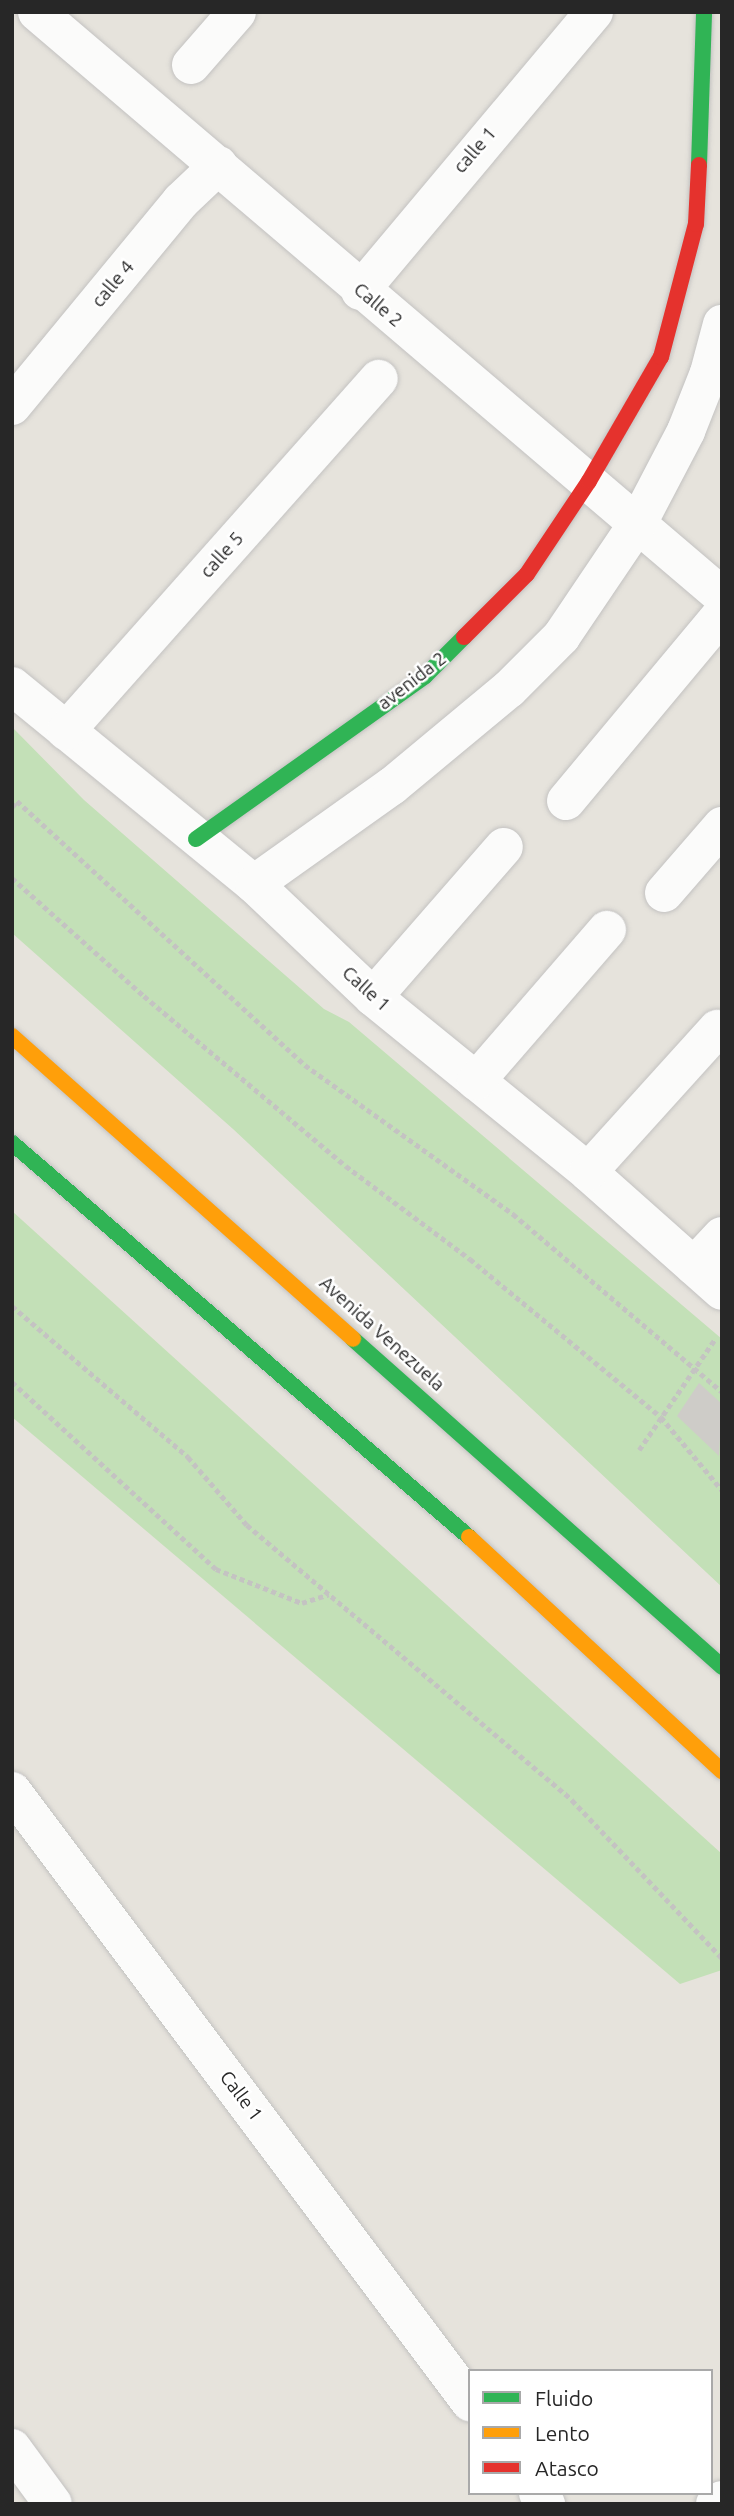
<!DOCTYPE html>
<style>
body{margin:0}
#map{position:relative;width:734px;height:2516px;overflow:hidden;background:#e6e3dc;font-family:Ubuntu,sans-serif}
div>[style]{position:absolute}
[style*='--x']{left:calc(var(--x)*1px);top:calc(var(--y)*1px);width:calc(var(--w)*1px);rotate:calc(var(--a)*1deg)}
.green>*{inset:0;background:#c3e0b7}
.building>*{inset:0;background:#ceccc8}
.path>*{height:4.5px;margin-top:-2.25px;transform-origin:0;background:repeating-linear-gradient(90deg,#c4c3c2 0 5px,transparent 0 8.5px)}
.roads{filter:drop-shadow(0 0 2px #c3c2c1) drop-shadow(0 0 2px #c3c2c1)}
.street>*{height:38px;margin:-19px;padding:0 19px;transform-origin:19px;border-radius:19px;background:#fbfbfa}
.fast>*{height:16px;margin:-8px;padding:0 8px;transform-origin:8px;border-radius:8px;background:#30b455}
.slow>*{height:16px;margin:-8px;padding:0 8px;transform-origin:8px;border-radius:8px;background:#ff9f0a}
.jam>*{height:16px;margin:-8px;padding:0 8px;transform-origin:8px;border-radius:8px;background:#e5322d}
span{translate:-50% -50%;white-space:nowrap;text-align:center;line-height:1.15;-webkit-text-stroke:5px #fff;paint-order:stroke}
.street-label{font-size:19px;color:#272727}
.frame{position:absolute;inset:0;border:14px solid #272727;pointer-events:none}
.legend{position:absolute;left:468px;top:2369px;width:245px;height:126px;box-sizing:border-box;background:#fff;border:2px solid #a9a9a9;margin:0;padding:9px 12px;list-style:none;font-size:21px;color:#272727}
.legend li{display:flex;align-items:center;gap:14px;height:35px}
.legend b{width:35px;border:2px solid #a9a9a9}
</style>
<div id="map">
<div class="green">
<i style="clip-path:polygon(12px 727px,84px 800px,324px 1009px,349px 1022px,722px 1339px,722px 1587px,233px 1129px,12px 933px)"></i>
<i style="clip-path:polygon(12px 1211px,722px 1854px,722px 1970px,680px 1984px,12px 1417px)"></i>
</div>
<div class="building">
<i style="clip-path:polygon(699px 1383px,722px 1404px,719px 1456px,677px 1416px)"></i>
</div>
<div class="path">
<i style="--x:12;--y:807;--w:8;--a:-50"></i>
<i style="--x:17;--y:801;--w:391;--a:42.5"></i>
<i style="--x:305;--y:1065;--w:256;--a:35.6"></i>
<i style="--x:513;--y:1214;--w:275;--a:40.4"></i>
<i style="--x:12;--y:878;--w:177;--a:41.8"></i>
<i style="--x:144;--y:996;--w:264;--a:40.1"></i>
<i style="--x:346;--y:1166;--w:155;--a:36.9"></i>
<i style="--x:470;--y:1259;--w:248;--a:39.6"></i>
<i style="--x:661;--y:1417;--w:95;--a:50.1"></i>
<i style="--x:12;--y:1306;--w:232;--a:40.6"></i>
<i style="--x:188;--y:1457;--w:90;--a:49.1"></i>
<i style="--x:247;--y:1525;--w:426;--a:40.2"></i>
<i style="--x:572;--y:1800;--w:218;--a:46.5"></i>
<i style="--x:12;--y:1382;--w:277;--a:42.5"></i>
<i style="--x:216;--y:1569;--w:92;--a:21.6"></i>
<i style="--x:302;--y:1603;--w:28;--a:-18"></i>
<i style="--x:639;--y:1450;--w:135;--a:-55.6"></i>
</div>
<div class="roads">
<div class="street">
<i style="--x:37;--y:12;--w:900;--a:40.45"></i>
<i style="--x:191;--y:65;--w:70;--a:-49"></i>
<i style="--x:360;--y:291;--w:364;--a:-50"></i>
<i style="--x:12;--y:406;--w:266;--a:-50.5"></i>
<i style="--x:181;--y:201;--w:52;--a:-43.5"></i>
<i style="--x:12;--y:686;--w:313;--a:39.3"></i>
<i style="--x:254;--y:884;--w:164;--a:43.5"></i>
<i style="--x:373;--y:997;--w:277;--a:39.1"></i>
<i style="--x:588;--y:1172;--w:179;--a:41.6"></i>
<i style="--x:66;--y:731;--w:471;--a:-48.4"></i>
<i style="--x:566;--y:801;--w:244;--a:-50.2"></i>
<i style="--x:254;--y:884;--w:169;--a:-35.4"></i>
<i style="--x:392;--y:786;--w:152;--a:-39.7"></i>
<i style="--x:509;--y:689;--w:74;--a:-45"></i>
<i style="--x:561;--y:637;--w:138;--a:-56"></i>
<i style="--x:638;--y:523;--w:104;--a:-62.4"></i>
<i style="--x:686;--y:431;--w:62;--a:-68.4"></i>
<i style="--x:709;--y:373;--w:51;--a:-75.1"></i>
<i style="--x:664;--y:893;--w:89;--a:-49.1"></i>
<i style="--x:373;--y:997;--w:199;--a:-48.9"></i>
<i style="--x:476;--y:1081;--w:200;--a:-49.1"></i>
<i style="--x:588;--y:1172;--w:193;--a:-47.9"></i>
<i style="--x:694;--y:1266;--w:41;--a:-47"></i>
<i style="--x:12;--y:1791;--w:764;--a:53.15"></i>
<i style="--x:12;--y:2448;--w:69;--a:53.8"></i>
<i style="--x:538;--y:2493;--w:14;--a:54"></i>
<i style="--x:715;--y:2504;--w:8;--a:-30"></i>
</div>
<div class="fast">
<i style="--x:699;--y:165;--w:153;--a:-88.1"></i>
<i style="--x:196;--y:839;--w:281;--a:-35.4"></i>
<i style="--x:425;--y:676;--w:55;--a:-45"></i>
<i style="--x:12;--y:1143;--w:603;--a:40.77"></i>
<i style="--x:353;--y:1339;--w:494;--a:41.6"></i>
</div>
<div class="slow">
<i style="--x:12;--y:1036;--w:456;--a:41.6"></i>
<i style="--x:469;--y:1537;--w:345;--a:42.8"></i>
</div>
<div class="jam">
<i style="--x:464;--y:637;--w:89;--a:-45"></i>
<i style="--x:527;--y:574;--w:112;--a:-56.3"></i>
<i style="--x:589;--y:481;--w:143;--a:-59.9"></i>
<i style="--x:661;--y:357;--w:138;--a:-75.3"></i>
<i style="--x:696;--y:224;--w:59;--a:-87.1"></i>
</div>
</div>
<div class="street-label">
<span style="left:475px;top:150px;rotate:-49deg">calle 1</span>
<span style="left:113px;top:284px;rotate:-50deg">calle 4</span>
<span style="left:378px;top:305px;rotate:40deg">Calle 2</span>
<span style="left:222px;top:555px;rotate:-48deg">calle 5</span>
<span style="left:412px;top:681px;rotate:-38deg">avenida 2</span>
<span style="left:366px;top:989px;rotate:42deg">Calle 1</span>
<span style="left:382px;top:1334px;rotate:42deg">Avenida Venezuela</span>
<span style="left:241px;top:2096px;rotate:53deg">Calle 1</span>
</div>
<div class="frame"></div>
<ul class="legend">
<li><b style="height:9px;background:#30b455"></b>Fluido</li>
<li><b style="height:9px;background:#ff9f0a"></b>Lento</li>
<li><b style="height:9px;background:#e5322d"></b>Atasco</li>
</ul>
</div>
